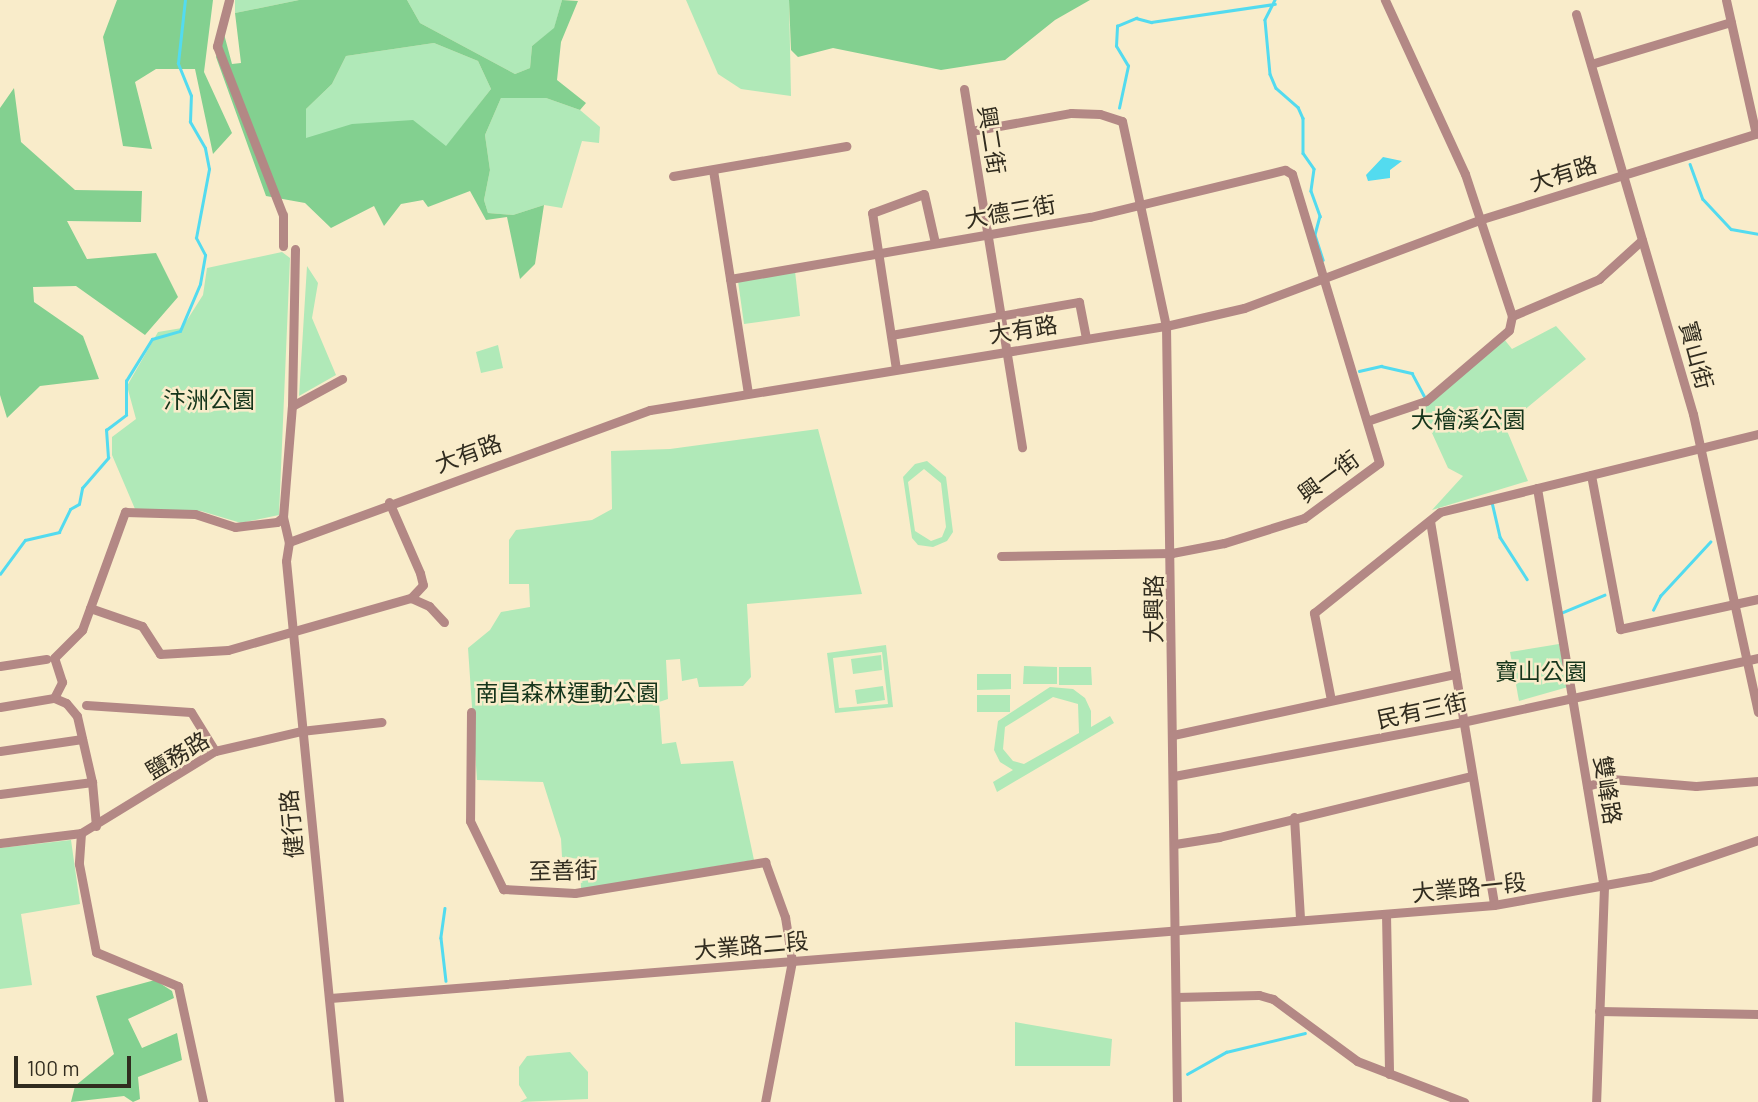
<!DOCTYPE html>
<meta charset="utf-8">
<style>
body{margin:0}
#map{position:relative;width:1758px;height:1102px;overflow:hidden;background:#f9ecca;font-family:Barlow,"Noto Sans TC",sans-serif}
div>[style]{position:absolute}
[style*='--x']{left:calc(var(--x)*1px);top:calc(var(--y)*1px);width:calc(var(--w)*1px);rotate:calc(var(--a)*1deg)}
.green>*{inset:0;background:#b0e9b8}
.forest>*{inset:0;background:#83d090}
.water>*{inset:0;background:#53dbef}
.stream>*{height:2.5px;margin:-1.25px;padding:0 1.25px;transform-origin:1.25px;border-radius:1.25px;background:#53dbef}
.street>*{height:9px;margin:-4.5px;padding:0 4.5px;transform-origin:4.5px;border-radius:4.5px;background:#b38885}
span{translate:-50% -50%;white-space:nowrap;text-align:center;line-height:1.15;-webkit-text-stroke:5px #f9ecca;paint-order:stroke}
.street-label{font-size:23px;color:#312c1f}
.park-label{font-size:23px;color:#15351b}
.scale{position:absolute;left:14px;top:1056px;width:117px;height:32px;box-sizing:border-box;border:4px solid #312c1f;border-top:0;padding-left:9px;font-size:21px;line-height:24px;white-space:nowrap;color:#312c1f;-webkit-text-stroke:5px #f9ecca;paint-order:stroke}
</style>
<div id="map">
<div class="green">
<i style="clip-path:polygon(235px 0,299px 0,235px 13px)"></i>
<i style="clip-path:polygon(407px 0,562px 0,554px 29px,532px 46px,530px 68px,515px 74px,420px 23px)"></i>
<i style="clip-path:polygon(686px 0,789px 0,791px 96px,741px 89px,718px 74px)"></i>
<i style="clip-path:polygon(434px 43px,478px 61px,491px 89px,446px 147px,306px 139px,306px 109px,332px 84px,346px 56px)"></i>
<i style="clip-path:polygon(501px 98px,546px 98px,580px 110px,600px 127px,599px 143px,582px 141px,562px 208px,544px 205px,513px 215px,488px 213px,484px 200px,490px 170px,485px 135px)"></i>
<i style="clip-path:polygon(282px 252px,290px 258px,279px 515px,241px 523px,201px 511px,135px 509px,112px 455px,112px 437px,136px 419px,127px 386px,158px 332px,182px 328px,203px 295px,207px 268px)"></i>
<i style="clip-path:polygon(307px 266px,318px 283px,312px 318px,336px 375px,299px 396px)"></i>
<i style="clip-path:polygon(795px 271px,800px 316px,744px 324px,738px 281px)"></i>
<i style="clip-path:polygon(1556px 326px,1586px 359px,1505px 426px,1528px 481px,1432px 510px,1463px 476px,1448px 468px,1421px 409px,1504px 339px,1512px 349px)"></i>
<i style="clip-path:polygon(498px 345px,503px 368px,481px 373px,476px 352px)"></i>
<i style="clip-path:polygon(818px 429px,862px 594px,747px 604px,751px 677px,743px 686px,699px 687px,697px 678px,682px 681px,680px 659px,666px 660px,668px 699px,659px 702px,662px 744px,676px 742px,681px 764px,733px 761px,754px 860px,581px 889px,580px 859px,562px 857px,561px 839px,543px 782px,477px 780px,468px 648px,490px 630px,501px 612px,530px 607px,529px 584px,509px 584px,509px 540px,516px 530px,592px 520px,612px 509px,611px 451px,670px 449px)"></i>
<i style="clip-path:polygon(evenodd,927px 461px,946px 477px,953px 532px,947px 541px,933px 547px,918px 545px,912px 538px,903px 477px,915px 464px,927px 461px,924px 469px,941px 483px,946px 527px,942px 537px,931px 541px,915px 531px,908px 482px,924px 469px)"></i>
<i style="clip-path:polygon(1559px 644px,1568px 687px,1519px 701px,1510px 652px)"></i>
<i style="clip-path:polygon(evenodd,886px 645px,893px 707px,835px 713px,827px 653px,886px 645px,882px 652px,888px 704px,839px 708px,833px 658px,882px 652px)"></i>
<i style="clip-path:polygon(881px 655px,882px 670px,853px 674px,851px 659px)"></i>
<i style="clip-path:polygon(1024px 666px,1057px 667px,1057px 684px,1023px 684px)"></i>
<i style="clip-path:polygon(1059px 667px,1091px 667px,1092px 685px,1059px 685px)"></i>
<i style="clip-path:polygon(977px 674px,1011px 674px,1011px 689px,977px 690px)"></i>
<i style="clip-path:polygon(883px 686px,885px 700px,857px 704px,855px 690px)"></i>
<i style="clip-path:polygon(evenodd,1050px 687px,1073px 689px,1085px 698px,1091px 711px,1091px 727px,1110px 716px,1114px 723px,997px 792px,993px 782px,1013px 770px,1000px 762px,994px 750px,998px 721px,1050px 687px,1053px 697px,1078px 704px,1079px 733px,1024px 764px,1013px 761px,1003px 749px,1005px 727px,1053px 697px)"></i>
<i style="clip-path:polygon(977px 695px,1010px 695px,1010px 712px,977px 712px)"></i>
<i style="clip-path:polygon(71px 840px,80px 904px,21px 914px,32px 985px,0 989px,0 848px)"></i>
<i style="clip-path:polygon(1015px 1022px,1112px 1039px,1110px 1066px,1015px 1066px)"></i>
<i style="clip-path:polygon(570px 1052px,588px 1072px,588px 1099px,520px 1102px,527px 1098px,519px 1085px,519px 1067px,527px 1056px)"></i>
</div>
<div class="forest">
<i style="clip-path:polygon(117px 0,213px 0,204px 72px,232px 133px,213px 154px,195px 69px,156px 69px,135px 82px,152px 149px,123px 146px,103px 37px)"></i>
<i style="clip-path:polygon(evenodd,299px 0,407px 0,420px 23px,515px 74px,530px 68px,532px 46px,554px 28px,562px 0,578px 1px,561px 42px,557px 80px,586px 103px,580px 110px,546px 98px,501px 98px,485px 135px,490px 170px,484px 200px,488px 213px,513px 215px,544px 205px,535px 264px,520px 279px,507px 217px,486px 220px,470px 191px,428px 207px,423px 200px,401px 204px,384px 226px,374px 206px,331px 228px,305px 203px,266px 196px,216px 57px,224px 34px,232px 64px,241px 63px,235px 13px,299px 0,434px 43px,478px 61px,491px 89px,446px 146px,413px 120px,352px 124px,306px 138px,306px 109px,332px 84px,346px 56px,434px 43px)"></i>
<i style="clip-path:polygon(789px 0,1090px 0,1055px 20px,1005px 60px,941px 70px,833px 48px,798px 57px,791px 50px)"></i>
<i style="clip-path:polygon(14px 88px,21px 142px,75px 190px,142px 191px,141px 222px,67px 221px,87px 259px,156px 253px,178px 297px,145px 335px,76px 286px,33px 287px,34px 302px,83px 336px,99px 379px,40px 386px,7px 418px,0 395px,0 108px)"></i>
<i style="clip-path:polygon(155px 980px,172px 991px,174px 998px,128px 1019px,142px 1048px,177px 1033px,182px 1060px,138px 1077px,140px 1099px,133px 1102px,124px 1096px,71px 1102px,75px 1086px,114px 1054px,96px 996px)"></i>
</div>
<div class="water">
<i style="clip-path:polygon(1383px 157px,1402px 161px,1390px 170px,1390px 178px,1368px 181px,1366px 175px)"></i>
</div>
<div class="stream">
<i style="--x:1275;--y:0;--w:22;--a:117"></i>
<i style="--x:1265;--y:20;--w:54;--a:84.7"></i>
<i style="--x:1270;--y:74;--w:15;--a:67"></i>
<i style="--x:1276;--y:88;--w:29;--a:41"></i>
<i style="--x:1298;--y:107;--w:12;--a:66"></i>
<i style="--x:1303;--y:118;--w:35;--a:90"></i>
<i style="--x:1303;--y:153;--w:19;--a:55"></i>
<i style="--x:1314;--y:169;--w:22;--a:98"></i>
<i style="--x:1311;--y:191;--w:27;--a:70"></i>
<i style="--x:1320;--y:216;--w:20;--a:105"></i>
<i style="--x:1315;--y:235;--w:26;--a:72"></i>
<i style="--x:1119;--y:108;--w:43;--a:-77.9"></i>
<i style="--x:1128;--y:66;--w:23;--a:-121"></i>
<i style="--x:1116;--y:46;--w:20;--a:-87"></i>
<i style="--x:1117;--y:26;--w:21;--a:-23"></i>
<i style="--x:1136;--y:18;--w:16;--a:15"></i>
<i style="--x:1151;--y:22;--w:125;--a:-8.3"></i>
<i style="--x:1690;--y:164;--w:37;--a:70"></i>
<i style="--x:1703;--y:199;--w:41;--a:47"></i>
<i style="--x:1731;--y:229;--w:27;--a:10"></i>
<i style="--x:1359;--y:371;--w:23;--a:-13"></i>
<i style="--x:1381;--y:366;--w:32;--a:13"></i>
<i style="--x:1412;--y:373;--w:26;--a:62"></i>
<i style="--x:1492;--y:502;--w:36;--a:77"></i>
<i style="--x:1500;--y:537;--w:50;--a:57.3"></i>
<i style="--x:0;--y:574;--w:42;--a:-53.7"></i>
<i style="--x:25;--y:540;--w:35;--a:-13"></i>
<i style="--x:59;--y:532;--w:25;--a:-64"></i>
<i style="--x:70;--y:509;--w:10;--a:-29"></i>
<i style="--x:79;--y:504;--w:16;--a:-79"></i>
<i style="--x:82;--y:488;--w:40;--a:-49"></i>
<i style="--x:108;--y:458;--w:28;--a:-94"></i>
<i style="--x:106;--y:430;--w:25;--a:-37"></i>
<i style="--x:126;--y:415;--w:34;--a:-90"></i>
<i style="--x:126;--y:381;--w:49;--a:-58.2"></i>
<i style="--x:152;--y:339;--w:29;--a:-16"></i>
<i style="--x:180;--y:331;--w:51;--a:-66.9"></i>
<i style="--x:200;--y:284;--w:29;--a:-80"></i>
<i style="--x:205;--y:255;--w:19;--a:-118"></i>
<i style="--x:196;--y:238;--w:70;--a:-79.3"></i>
<i style="--x:209;--y:169;--w:21;--a:-101"></i>
<i style="--x:205;--y:148;--w:30;--a:-120"></i>
<i style="--x:190;--y:122;--w:26;--a:-88"></i>
<i style="--x:191;--y:96;--w:35;--a:-112"></i>
<i style="--x:178;--y:63;--w:63;--a:-83.7"></i>
<i style="--x:1653;--y:610;--w:16;--a:-63"></i>
<i style="--x:1660;--y:596;--w:74;--a:-47.2"></i>
<i style="--x:1561;--y:613;--w:47;--a:-22.7"></i>
<i style="--x:445;--y:908;--w:30;--a:98"></i>
<i style="--x:441;--y:938;--w:43;--a:83.4"></i>
<i style="--x:1187;--y:1074;--w:45;--a:-29.4"></i>
<i style="--x:1226;--y:1052;--w:81;--a:-13.5"></i>
</div>
<div class="street">
<i style="--x:229;--y:0;--w:48;--a:104.6"></i>
<i style="--x:217;--y:46;--w:181;--a:68.7"></i>
<i style="--x:283;--y:215;--w:31;--a:90"></i>
<i style="--x:1726;--y:0;--w:137;--a:77.4"></i>
<i style="--x:1576;--y:14;--w:417;--a:73.7"></i>
<i style="--x:1693;--y:414;--w:305;--a:77.7"></i>
<i style="--x:1591;--y:64;--w:146;--a:-16.7"></i>
<i style="--x:964;--y:89;--w:363;--a:80.8"></i>
<i style="--x:971;--y:131;--w:102;--a:-10.2"></i>
<i style="--x:1071;--y:113;--w:29;--a:2"></i>
<i style="--x:1100;--y:114;--w:23;--a:18"></i>
<i style="--x:1122;--y:121;--w:210;--a:77.9"></i>
<i style="--x:1166;--y:326;--w:776;--a:89.19"></i>
<i style="--x:713;--y:170;--w:226;--a:81.1"></i>
<i style="--x:673;--y:176;--w:176;--a:-9.8"></i>
<i style="--x:730;--y:279;--w:365;--a:-9.8"></i>
<i style="--x:1090;--y:217;--w:201;--a:-13.6"></i>
<i style="--x:1285;--y:170;--w:8;--a:30"></i>
<i style="--x:1292;--y:174;--w:302;--a:73.2"></i>
<i style="--x:1379;--y:463;--w:93;--a:143.7"></i>
<i style="--x:1304;--y:518;--w:84;--a:162.6"></i>
<i style="--x:1224;--y:543;--w:53;--a:169.1"></i>
<i style="--x:1172;--y:553;--w:171;--a:179"></i>
<i style="--x:1512;--y:316;--w:95;--a:-23"></i>
<i style="--x:1599;--y:279;--w:58;--a:-42.2"></i>
<i style="--x:891;--y:335;--w:191;--a:-10"></i>
<i style="--x:1079;--y:302;--w:37;--a:79"></i>
<i style="--x:896;--y:369;--w:158;--a:-98.7"></i>
<i style="--x:872;--y:213;--w:55;--a:-20.1"></i>
<i style="--x:924;--y:194;--w:50;--a:77.3"></i>
<i style="--x:292;--y:406;--w:157;--a:-88.9"></i>
<i style="--x:1367;--y:421;--w:62;--a:-18.7"></i>
<i style="--x:1426;--y:401;--w:109;--a:-40.5"></i>
<i style="--x:1509;--y:330;--w:14;--a:-78"></i>
<i style="--x:1512;--y:316;--w:150;--a:-108.3"></i>
<i style="--x:1465;--y:174;--w:192;--a:-114.7"></i>
<i style="--x:1591;--y:475;--w:157;--a:79.3"></i>
<i style="--x:1620;--y:629;--w:141;--a:-12.3"></i>
<i style="--x:1537;--y:488;--w:405;--a:80.5"></i>
<i style="--x:1604;--y:887;--w:215;--a:92.1"></i>
<i style="--x:389;--y:502;--w:77;--a:66.4"></i>
<i style="--x:420;--y:573;--w:12;--a:76"></i>
<i style="--x:423;--y:585;--w:18;--a:133"></i>
<i style="--x:283;--y:517;--w:26;--a:77"></i>
<i style="--x:289;--y:542;--w:19;--a:99"></i>
<i style="--x:286;--y:561;--w:544;--a:84.4"></i>
<i style="--x:1430;--y:521;--w:389;--a:80.5"></i>
<i style="--x:289;--y:542;--w:384;--a:-20.1"></i>
<i style="--x:650;--y:410;--w:523;--a:-9.25"></i>
<i style="--x:1166;--y:326;--w:80;--a:-13"></i>
<i style="--x:1244;--y:308;--w:254;--a:-20.5"></i>
<i style="--x:1482;--y:219;--w:289;--a:-17.3"></i>
<i style="--x:90;--y:608;--w:55;--a:19.1"></i>
<i style="--x:142;--y:626;--w:33;--a:57"></i>
<i style="--x:160;--y:654;--w:68;--a:-3.4"></i>
<i style="--x:228;--y:650;--w:190;--a:-15.9"></i>
<i style="--x:411;--y:598;--w:20;--a:24"></i>
<i style="--x:429;--y:606;--w:22;--a:47"></i>
<i style="--x:0;--y:666;--w:47;--a:-8.7"></i>
<i style="--x:1331;--y:700;--w:89;--a:-101.1"></i>
<i style="--x:1314;--y:613;--w:161;--a:-38.7"></i>
<i style="--x:1440;--y:512;--w:327;--a:-13.8"></i>
<i style="--x:86;--y:705;--w:105;--a:3.8"></i>
<i style="--x:191;--y:712;--w:46;--a:58.4"></i>
<i style="--x:0;--y:707;--w:55;--a:-9.5"></i>
<i style="--x:471;--y:712;--w:109;--a:90.5"></i>
<i style="--x:470;--y:821;--w:76;--a:64.1"></i>
<i style="--x:503;--y:889;--w:72;--a:3.2"></i>
<i style="--x:575;--y:893;--w:193;--a:-9.3"></i>
<i style="--x:765;--y:862;--w:59;--a:70"></i>
<i style="--x:785;--y:917;--w:45;--a:81"></i>
<i style="--x:792;--y:961;--w:144;--a:100.8"></i>
<i style="--x:1173;--y:735;--w:289;--a:-12.2"></i>
<i style="--x:0;--y:751;--w:83;--a:-8.3"></i>
<i style="--x:1174;--y:776;--w:293;--a:-10.6"></i>
<i style="--x:1462;--y:722;--w:303;--a:-12.2"></i>
<i style="--x:1587;--y:786;--w:26;--a:-16"></i>
<i style="--x:1612;--y:779;--w:84;--a:4.8"></i>
<i style="--x:1696;--y:786;--w:62;--a:-4.6"></i>
<i style="--x:0;--y:794;--w:93;--a:-7.4"></i>
<i style="--x:1294;--y:817;--w:102;--a:86.6"></i>
<i style="--x:96;--y:826;--w:44;--a:-95.2"></i>
<i style="--x:92;--y:782;--w:68;--a:-102.8"></i>
<i style="--x:77;--y:716;--w:17;--a:-130"></i>
<i style="--x:66;--y:703;--w:13;--a:-157"></i>
<i style="--x:54;--y:698;--w:18;--a:-63"></i>
<i style="--x:62;--y:682;--w:25;--a:-108"></i>
<i style="--x:54;--y:658;--w:40;--a:-45"></i>
<i style="--x:82;--y:630;--w:126;--a:-70"></i>
<i style="--x:125;--y:512;--w:70;--a:1.6"></i>
<i style="--x:195;--y:514;--w:42;--a:18"></i>
<i style="--x:235;--y:527;--w:42;--a:-6.8"></i>
<i style="--x:277;--y:522;--w:8;--a:-40"></i>
<i style="--x:283;--y:517;--w:111;--a:-85.4"></i>
<i style="--x:292;--y:406;--w:57;--a:-28.4"></i>
<i style="--x:81;--y:833;--w:31;--a:94"></i>
<i style="--x:79;--y:864;--w:90;--a:79.1"></i>
<i style="--x:96;--y:952;--w:89;--a:22.5"></i>
<i style="--x:178;--y:986;--w:119;--a:77.8"></i>
<i style="--x:0;--y:843;--w:82;--a:-7"></i>
<i style="--x:81;--y:833;--w:157;--a:-31.5"></i>
<i style="--x:215;--y:751;--w:88;--a:-13.1"></i>
<i style="--x:301;--y:731;--w:81;--a:-6.4"></i>
<i style="--x:1175;--y:844;--w:45;--a:-9"></i>
<i style="--x:1219;--y:837;--w:259;--a:-13.6"></i>
<i style="--x:1386;--y:914;--w:160;--a:88.9"></i>
<i style="--x:1176;--y:997;--w:83;--a:-1.4"></i>
<i style="--x:1259;--y:995;--w:15;--a:16"></i>
<i style="--x:1273;--y:999;--w:104;--a:36.4"></i>
<i style="--x:1357;--y:1061;--w:115;--a:21"></i>
<i style="--x:330;--y:998;--w:1168;--a:-4.57"></i>
<i style="--x:1494;--y:905;--w:158;--a:-10.2"></i>
<i style="--x:1650;--y:877;--w:114;--a:-18.9"></i>
<i style="--x:1599;--y:1011;--w:159;--a:1.1"></i>
</div>
<div class="street-label">
<span style="left:992px;top:140px;rotate:81deg">興二街</span>
<span style="left:1563px;top:173px;rotate:-17deg">大有路</span>
<span style="left:1010px;top:211px;rotate:-10deg">大德三街</span>
<span style="left:1023px;top:329px;rotate:-9deg">大有路</span>
<span style="left:1697px;top:355px;rotate:75deg">寶山街</span>
<span style="left:468px;top:453px;rotate:-20deg">大有路</span>
<span style="left:1328px;top:476px;rotate:-36deg">興一街</span>
<span style="left:1153px;top:609px;rotate:-90deg">大興路</span>
<span style="left:1422px;top:710px;rotate:-12deg">民有三街</span>
<span style="left:177px;top:755px;rotate:-31deg">鹽務路</span>
<span style="left:1608px;top:790px;rotate:81deg">雙峰路</span>
<span style="left:291px;top:824px;rotate:-95deg">健行路</span>
<span style="left:563px;top:870px;rotate:-1deg">至善街</span>
<span style="left:1469px;top:887px;rotate:-6deg">大業路一段</span>
<span style="left:751px;top:945px;rotate:-5deg">大業路二段</span>
</div>
<div class="park-label">
<span style="left:209px;top:399px">汴洲公園</span>
<span style="left:1468px;top:419px">大檜溪公園</span>
<span style="left:1541px;top:671px">寶山公園</span>
<span style="left:567px;top:692px">南昌森林運動公園</span>
</div>
<div class="scale">100 m</div>
</div>
